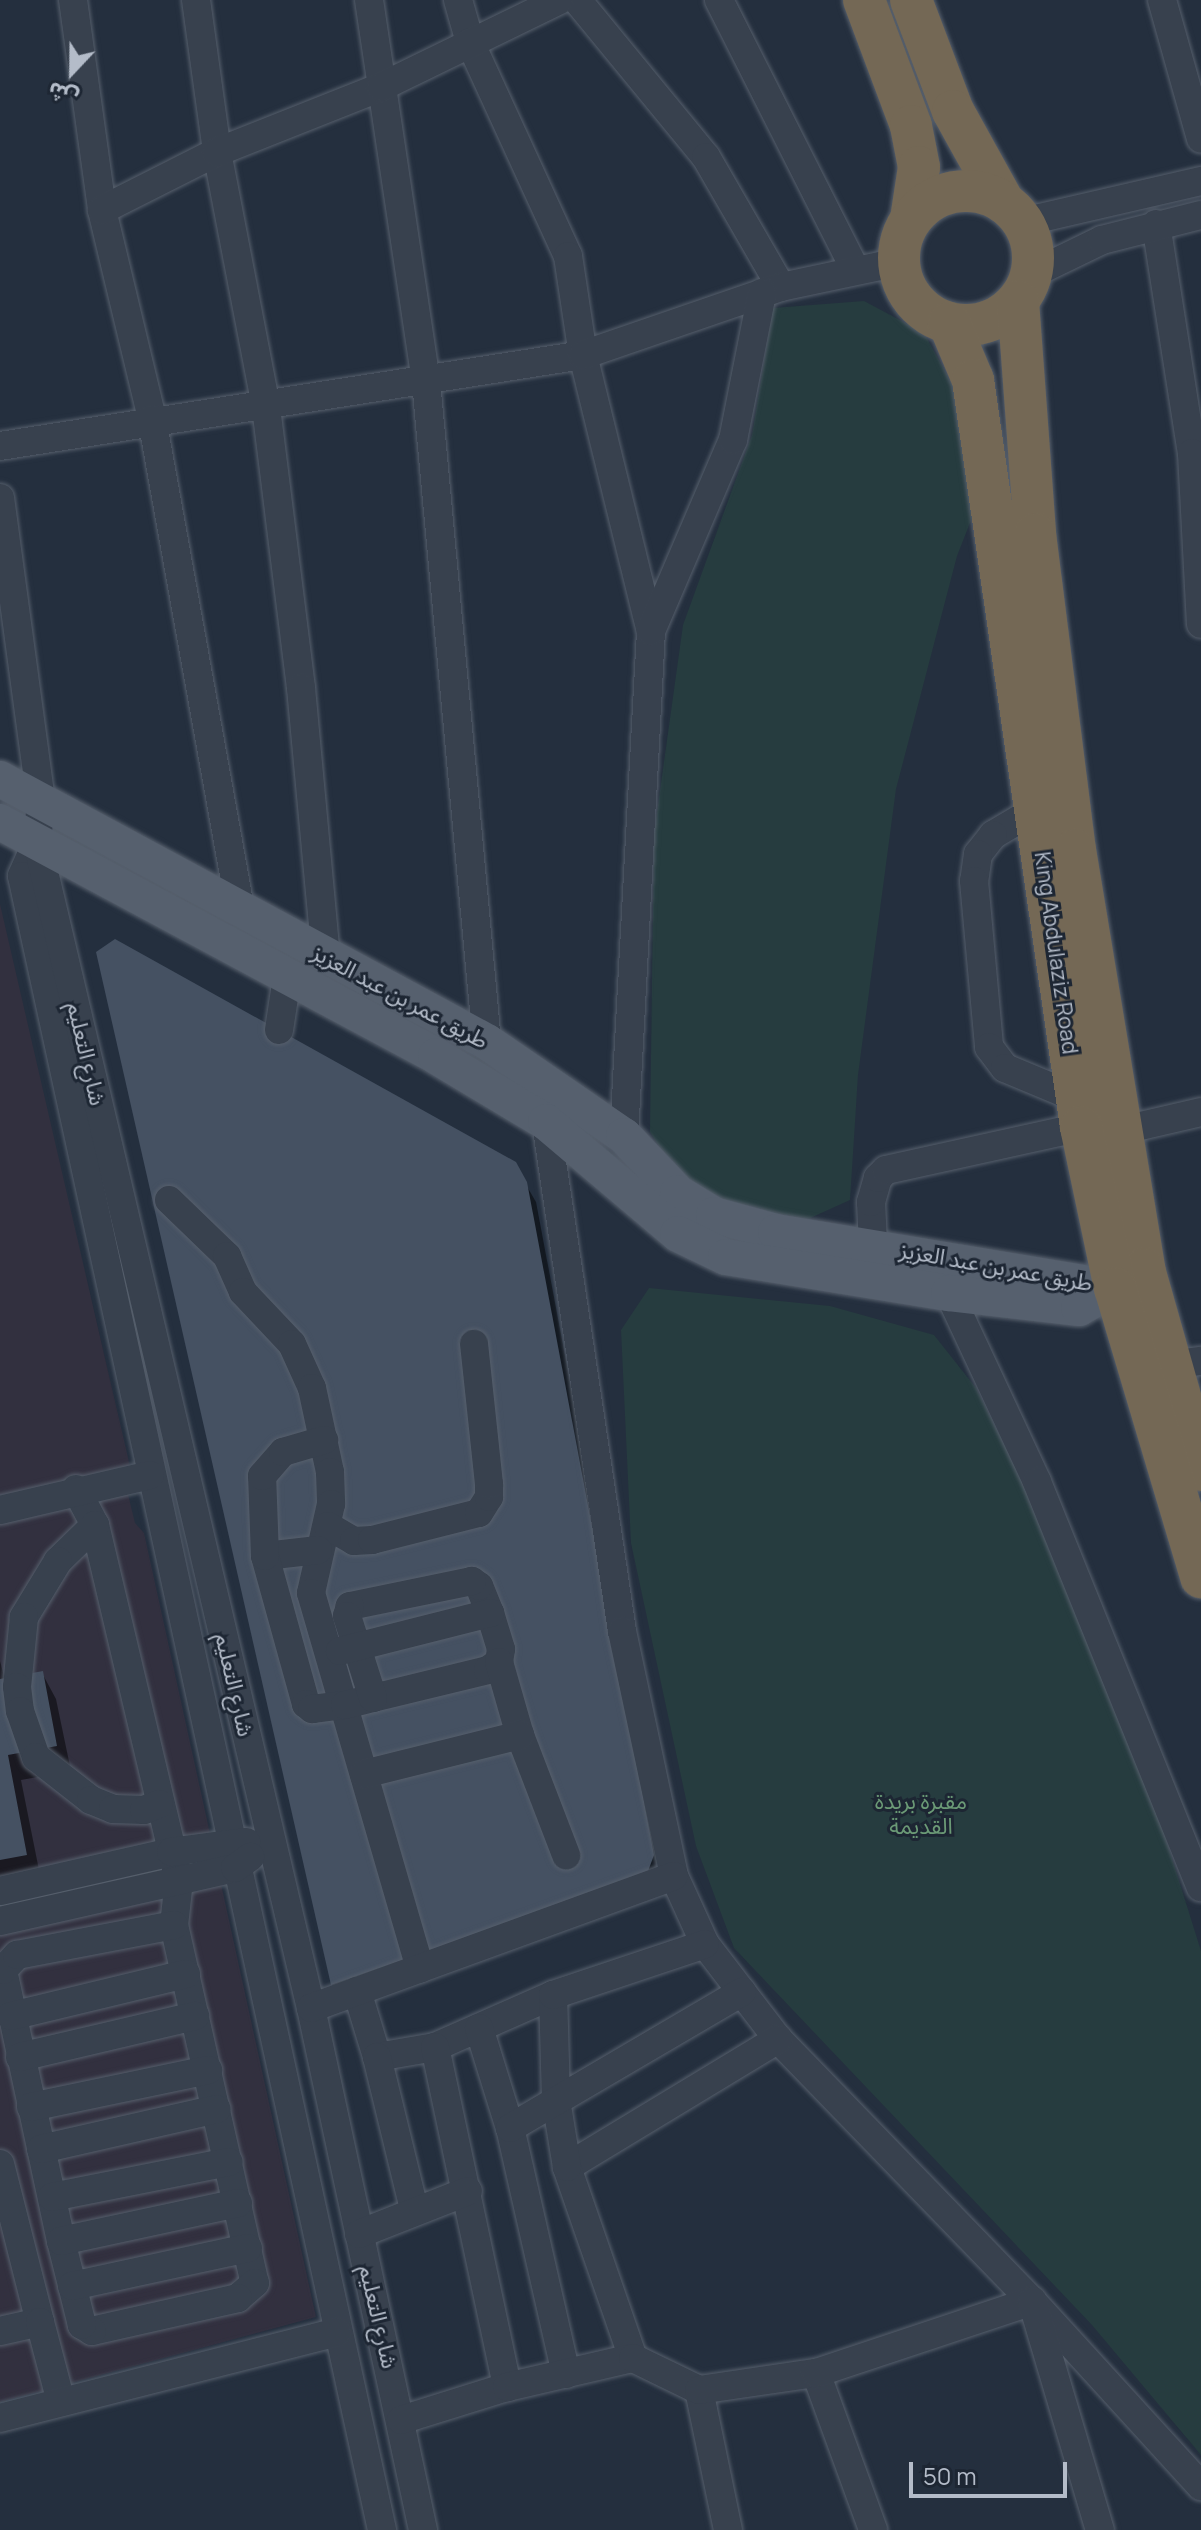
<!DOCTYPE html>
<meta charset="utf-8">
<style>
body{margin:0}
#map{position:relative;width:1201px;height:2530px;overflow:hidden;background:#242f3e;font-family:Manrope,"Noto Sans Arabic",sans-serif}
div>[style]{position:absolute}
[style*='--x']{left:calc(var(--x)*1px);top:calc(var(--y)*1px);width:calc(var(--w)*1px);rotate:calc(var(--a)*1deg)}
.medical>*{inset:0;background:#32303f}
.green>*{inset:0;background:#263c3f}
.shadow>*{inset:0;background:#0007}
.building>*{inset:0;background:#455162}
.roads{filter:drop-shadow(0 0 2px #565f6c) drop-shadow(0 0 2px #565f6c)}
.minor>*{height:28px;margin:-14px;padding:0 14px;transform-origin:14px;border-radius:14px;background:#38414e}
.major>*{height:36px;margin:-18px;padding:0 18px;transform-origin:18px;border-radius:18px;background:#56606e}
.highway>*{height:42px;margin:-21px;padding:0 21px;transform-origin:21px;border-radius:21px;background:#746855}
.highway>.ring{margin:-21px;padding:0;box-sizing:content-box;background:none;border:42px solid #746855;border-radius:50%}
span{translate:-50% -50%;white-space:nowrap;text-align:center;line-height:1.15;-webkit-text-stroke:6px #1d2633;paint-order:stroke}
.street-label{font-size:22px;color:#b4bcc9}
.park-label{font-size:22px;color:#6b9a76}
.north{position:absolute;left:32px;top:32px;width:80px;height:80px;-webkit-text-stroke:6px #1d2633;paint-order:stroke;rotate:202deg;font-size:22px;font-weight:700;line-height:32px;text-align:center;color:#b4bcc9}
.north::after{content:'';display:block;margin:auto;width:28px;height:36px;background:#b4bcc9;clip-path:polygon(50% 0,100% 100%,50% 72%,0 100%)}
.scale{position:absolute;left:909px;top:2462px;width:158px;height:36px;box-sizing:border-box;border:4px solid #b4bcc9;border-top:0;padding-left:10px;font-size:24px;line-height:28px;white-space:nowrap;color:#b4bcc9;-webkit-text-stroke:6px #1d2633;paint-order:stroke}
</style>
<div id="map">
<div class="medical">
<i style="clip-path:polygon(0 904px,132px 1475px,126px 1486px,135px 1523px,144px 1533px,316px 2317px,0 2402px)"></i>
</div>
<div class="green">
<i style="clip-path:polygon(864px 301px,924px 333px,957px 393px,975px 510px,957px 556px,896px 789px,858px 1075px,850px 1200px,808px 1219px,746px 1216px,673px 1169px,650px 1132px,654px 834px,683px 625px,752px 435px,773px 308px)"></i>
<i style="clip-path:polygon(649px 1288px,830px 1306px,934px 1335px,976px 1388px,1070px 1577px,1160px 1820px,1201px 1951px,1201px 2455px,1092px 2325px,734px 1948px,696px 1846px,631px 1543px,621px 1330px)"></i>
</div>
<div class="shadow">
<i style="clip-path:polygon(98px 953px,514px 1164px,536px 1202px,663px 1873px,342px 2002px,332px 1985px)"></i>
<i style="clip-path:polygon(0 1661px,5px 1680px,42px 1673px,56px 1699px,71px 1771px,21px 1780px,41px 1880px,0 1888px)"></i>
</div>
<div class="building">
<i style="clip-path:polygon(115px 939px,516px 1162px,527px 1182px,654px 1855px,647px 1874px,331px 1985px,96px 952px)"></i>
<i style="clip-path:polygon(43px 1671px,57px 1746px,8px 1755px,27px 1855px,0 1860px,0 1679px)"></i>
</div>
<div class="roads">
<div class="minor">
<i style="--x:73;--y:0;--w:212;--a:82.1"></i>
<i style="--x:102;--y:210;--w:215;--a:76.5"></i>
<i style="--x:152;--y:419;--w:498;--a:79.8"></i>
<i style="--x:196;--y:0;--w:153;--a:82.1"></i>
<i style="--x:217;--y:152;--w:260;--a:79.1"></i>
<i style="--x:266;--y:407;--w:283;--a:82.9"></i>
<i style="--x:301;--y:688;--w:272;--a:84.7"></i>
<i style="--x:369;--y:0;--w:385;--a:81.5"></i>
<i style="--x:426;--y:381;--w:664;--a:84.73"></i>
<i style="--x:458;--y:0;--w:44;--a:74.1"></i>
<i style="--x:470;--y:42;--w:235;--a:65.4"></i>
<i style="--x:568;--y:256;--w:100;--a:81.4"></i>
<i style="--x:583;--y:355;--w:284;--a:76.2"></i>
<i style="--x:651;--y:631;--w:506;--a:93.06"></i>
<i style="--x:577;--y:0;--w:203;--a:50.6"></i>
<i style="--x:706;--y:157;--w:150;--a:60"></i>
<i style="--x:719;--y:0;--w:301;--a:63.2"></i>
<i style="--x:1162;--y:0;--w:144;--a:74.3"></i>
<i style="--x:102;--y:210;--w:129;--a:-26.8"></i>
<i style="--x:217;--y:152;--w:176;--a:-21.6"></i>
<i style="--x:381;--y:87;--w:198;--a:-26"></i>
<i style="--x:1023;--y:222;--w:183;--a:-13"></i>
<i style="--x:1156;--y:224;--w:232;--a:81.1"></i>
<i style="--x:1192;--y:453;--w:171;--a:87"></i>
<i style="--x:1032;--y:274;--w:78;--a:-25.9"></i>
<i style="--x:1102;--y:240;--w:102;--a:-14.2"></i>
<i style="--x:0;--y:446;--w:590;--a:-8.87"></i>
<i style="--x:583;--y:355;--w:209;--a:-19"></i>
<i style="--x:781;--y:287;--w:121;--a:-12"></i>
<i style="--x:0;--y:498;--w:308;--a:82.3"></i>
<i style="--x:41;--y:803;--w:39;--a:96"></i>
<i style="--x:37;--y:842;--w:37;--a:114"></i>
<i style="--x:22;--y:876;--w:1693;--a:77.72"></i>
<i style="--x:651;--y:631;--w:208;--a:-66.8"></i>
<i style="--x:733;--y:440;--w:150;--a:-78.8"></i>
<i style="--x:1035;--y:810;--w:49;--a:149.2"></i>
<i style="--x:993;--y:835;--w:24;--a:128"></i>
<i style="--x:978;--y:854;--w:27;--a:98"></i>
<i style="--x:974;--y:881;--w:167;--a:84.8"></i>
<i style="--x:989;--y:1047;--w:26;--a:53"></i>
<i style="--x:1005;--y:1068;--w:78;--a:22.6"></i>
<i style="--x:37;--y:842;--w:1198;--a:76.78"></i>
<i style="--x:311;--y:2008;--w:534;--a:77.89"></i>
<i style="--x:279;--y:1030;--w:53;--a:-81.3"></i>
<i style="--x:546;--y:1122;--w:515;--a:81.51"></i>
<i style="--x:622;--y:1631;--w:250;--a:78"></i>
<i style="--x:674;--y:1876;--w:75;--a:65.5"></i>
<i style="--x:705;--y:1944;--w:120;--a:52.5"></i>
<i style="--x:778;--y:2039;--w:365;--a:45.9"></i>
<i style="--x:1032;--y:2301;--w:251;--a:47.6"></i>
<i style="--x:1119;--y:1131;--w:84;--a:-13"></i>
<i style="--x:169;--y:1200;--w:81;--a:44"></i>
<i style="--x:227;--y:1256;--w:39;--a:66"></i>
<i style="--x:243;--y:1292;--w:71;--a:46.7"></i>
<i style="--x:292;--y:1344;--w:48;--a:65.6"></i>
<i style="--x:312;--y:1388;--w:86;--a:77.9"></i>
<i style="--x:330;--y:1472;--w:32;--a:88"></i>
<i style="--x:331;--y:1504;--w:91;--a:102.7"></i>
<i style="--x:311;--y:1593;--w:391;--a:73.8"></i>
<i style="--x:873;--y:1244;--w:42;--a:-92.7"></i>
<i style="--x:871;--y:1202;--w:25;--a:-74"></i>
<i style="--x:878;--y:1178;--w:11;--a:-45"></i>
<i style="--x:886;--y:1170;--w:200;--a:-12.4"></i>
<i style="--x:949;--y:1293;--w:208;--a:65"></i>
<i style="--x:1037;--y:1482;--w:437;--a:68"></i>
<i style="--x:1171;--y:1365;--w:30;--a:-8"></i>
<i style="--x:76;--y:1489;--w:41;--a:62.2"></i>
<i style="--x:95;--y:1525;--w:365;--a:76.7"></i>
<i style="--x:179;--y:1880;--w:45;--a:96.3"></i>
<i style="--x:174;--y:1925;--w:367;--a:77.3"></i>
<i style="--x:255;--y:2283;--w:23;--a:139"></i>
<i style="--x:238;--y:2298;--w:150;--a:167.3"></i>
<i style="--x:92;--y:2331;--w:12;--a:-149"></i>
<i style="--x:82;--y:2325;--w:87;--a:-104"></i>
<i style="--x:61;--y:2241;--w:277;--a:-102.1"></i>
<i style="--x:3;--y:1970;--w:21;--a:-47"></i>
<i style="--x:17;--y:1955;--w:160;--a:-10.8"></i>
<i style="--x:0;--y:1510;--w:154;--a:-13.1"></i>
<i style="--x:95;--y:1525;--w:52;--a:135.8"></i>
<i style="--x:58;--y:1561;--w:66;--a:121.3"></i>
<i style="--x:24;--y:1617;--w:70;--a:95.7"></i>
<i style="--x:17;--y:1687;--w:24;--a:83"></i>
<i style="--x:20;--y:1711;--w:49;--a:70.8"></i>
<i style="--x:36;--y:1757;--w:70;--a:38"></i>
<i style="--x:91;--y:1800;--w:24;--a:22"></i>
<i style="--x:113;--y:1809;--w:31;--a:2"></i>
<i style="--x:144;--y:1810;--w:16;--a:-22"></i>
<i style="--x:328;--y:1526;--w:30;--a:30"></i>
<i style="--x:354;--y:1541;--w:18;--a:-3"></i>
<i style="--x:372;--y:1540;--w:110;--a:-14.2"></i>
<i style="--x:479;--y:1513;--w:19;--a:-58"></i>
<i style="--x:489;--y:1497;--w:13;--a:-90"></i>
<i style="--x:489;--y:1484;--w:141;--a:-96.1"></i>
<i style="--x:318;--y:1550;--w:53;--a:173.5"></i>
<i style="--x:265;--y:1556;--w:154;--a:74.5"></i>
<i style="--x:306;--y:1704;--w:8;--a:40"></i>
<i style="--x:312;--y:1709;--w:33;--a:-7"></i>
<i style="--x:345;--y:1705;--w:29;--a:-14"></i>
<i style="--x:373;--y:1698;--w:118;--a:-13.7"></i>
<i style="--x:488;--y:1670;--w:14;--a:-36"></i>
<i style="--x:499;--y:1662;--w:13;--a:-81"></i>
<i style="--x:501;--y:1649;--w:38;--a:-107"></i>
<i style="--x:490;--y:1613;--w:29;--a:-112"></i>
<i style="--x:479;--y:1586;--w:9;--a:-144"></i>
<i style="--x:472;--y:1581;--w:125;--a:168.4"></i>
<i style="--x:350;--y:1606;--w:10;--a:107"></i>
<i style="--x:347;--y:1616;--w:86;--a:72.4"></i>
<i style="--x:265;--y:1556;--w:80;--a:-92.1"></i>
<i style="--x:262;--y:1476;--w:32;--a:-49"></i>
<i style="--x:283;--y:1452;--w:43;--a:-16.3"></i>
<i style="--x:340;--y:1651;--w:155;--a:-14.2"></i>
<i style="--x:499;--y:1662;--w:76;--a:74"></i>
<i style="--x:520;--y:1735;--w:129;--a:69"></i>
<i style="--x:364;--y:1774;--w:161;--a:-14"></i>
<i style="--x:0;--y:1891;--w:175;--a:-12.8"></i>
<i style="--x:171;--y:1852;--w:76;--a:-7.6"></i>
<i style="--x:0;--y:1921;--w:241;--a:-12.7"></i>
<i style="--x:235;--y:1868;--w:19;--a:-36"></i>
<i style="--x:357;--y:1991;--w:69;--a:73.1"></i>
<i style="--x:377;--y:2057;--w:59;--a:-9.8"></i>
<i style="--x:435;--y:2047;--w:129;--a:-23.8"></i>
<i style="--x:311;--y:2008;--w:386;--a:-20"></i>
<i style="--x:11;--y:2016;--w:180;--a:-13.5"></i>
<i style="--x:479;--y:2028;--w:105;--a:72.8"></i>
<i style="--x:435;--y:2047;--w:348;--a:78"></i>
<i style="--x:20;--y:2057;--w:180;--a:-13.2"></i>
<i style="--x:377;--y:2057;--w:156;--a:76.3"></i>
<i style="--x:31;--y:2107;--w:181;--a:-11.8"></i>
<i style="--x:41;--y:2149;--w:180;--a:-12.8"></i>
<i style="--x:0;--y:2164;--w:163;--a:75.8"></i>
<i style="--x:40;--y:2322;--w:41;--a:167.3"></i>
<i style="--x:567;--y:2167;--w:247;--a:-31.2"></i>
<i style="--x:52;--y:2197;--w:180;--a:-11.2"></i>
<i style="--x:359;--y:2234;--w:117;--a:-21.5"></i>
<i style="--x:61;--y:2241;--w:181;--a:-12.1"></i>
<i style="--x:72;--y:2286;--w:180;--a:-12.2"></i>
<i style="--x:40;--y:2322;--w:83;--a:75.3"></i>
<i style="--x:633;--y:2358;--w:202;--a:-109.1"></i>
<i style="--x:567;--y:2167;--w:68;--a:-99.3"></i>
<i style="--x:556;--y:2100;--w:105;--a:-91.6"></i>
<i style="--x:553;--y:1995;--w:160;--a:-18.5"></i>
<i style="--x:816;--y:2373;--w:167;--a:70"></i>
<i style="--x:566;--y:2374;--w:252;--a:-102.8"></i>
<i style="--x:510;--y:2128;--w:269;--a:-30.4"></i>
<i style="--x:699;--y:2390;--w:143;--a:78.3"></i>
<i style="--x:0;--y:2418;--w:348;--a:-14.3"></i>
<i style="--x:401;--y:2420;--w:111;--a:-17.3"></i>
<i style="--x:507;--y:2387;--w:129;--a:-13"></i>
<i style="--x:633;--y:2358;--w:73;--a:25.9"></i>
<i style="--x:699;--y:2390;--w:118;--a:-8.3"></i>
<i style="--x:816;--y:2373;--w:228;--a:-18.4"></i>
<i style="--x:1032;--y:2301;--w:239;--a:73.5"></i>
</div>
<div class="major">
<i style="--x:0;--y:779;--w:553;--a:28.37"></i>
<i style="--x:487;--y:1042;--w:166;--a:34.5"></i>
<i style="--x:624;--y:1136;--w:79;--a:46.5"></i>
<i style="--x:678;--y:1193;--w:42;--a:31.4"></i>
<i style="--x:714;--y:1215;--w:64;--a:15.3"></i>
<i style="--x:776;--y:1232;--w:344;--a:9.4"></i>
<i style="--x:0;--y:822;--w:495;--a:28.2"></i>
<i style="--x:436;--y:1056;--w:128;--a:31"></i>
<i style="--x:546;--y:1122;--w:173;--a:40.3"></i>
<i style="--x:678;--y:1234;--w:53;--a:25.6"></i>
<i style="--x:726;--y:1257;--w:226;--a:9.2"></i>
<i style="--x:949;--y:1293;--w:131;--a:6.6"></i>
<i style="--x:1079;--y:1308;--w:41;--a:-29.1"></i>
</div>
<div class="highway">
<i style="--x:864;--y:0;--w:134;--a:69.5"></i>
<i style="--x:911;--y:126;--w:42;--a:79"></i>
<i style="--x:919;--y:167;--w:53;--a:98.7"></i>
<i style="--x:911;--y:0;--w:119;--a:69.3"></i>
<i style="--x:953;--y:111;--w:105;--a:61"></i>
<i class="ring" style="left:899px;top:191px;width:92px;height:92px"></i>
<i style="--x:1018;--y:301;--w:234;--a:85.8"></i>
<i style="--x:1035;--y:534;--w:319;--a:82.8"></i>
<i style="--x:1075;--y:850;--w:425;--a:80.6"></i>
<i style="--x:1144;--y:1269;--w:209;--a:74.2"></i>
<i style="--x:949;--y:323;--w:62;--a:67.2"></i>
<i style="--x:973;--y:380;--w:755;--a:81.77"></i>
<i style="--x:1081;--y:1127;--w:165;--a:78.1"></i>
<i style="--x:1115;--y:1288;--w:302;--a:73.4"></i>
</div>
</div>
<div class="street-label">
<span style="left:1056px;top:953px;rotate:82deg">King Abdulaziz Road</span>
<span style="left:400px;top:997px;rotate:28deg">طريق عمر بن عبد العزيز</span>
<span style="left:86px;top:1054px;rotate:77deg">شارع التعليم</span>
<span style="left:996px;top:1267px;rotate:10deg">طريق عمر بن عبد العزيز</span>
<span style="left:234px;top:1685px;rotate:77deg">شارع التعليم</span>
<span style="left:378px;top:2317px;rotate:77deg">شارع التعليم</span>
</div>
<div class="park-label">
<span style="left:921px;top:1814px">مقبرة بريدة<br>القديمة</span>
</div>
<div class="north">ش</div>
<div class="scale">50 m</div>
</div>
